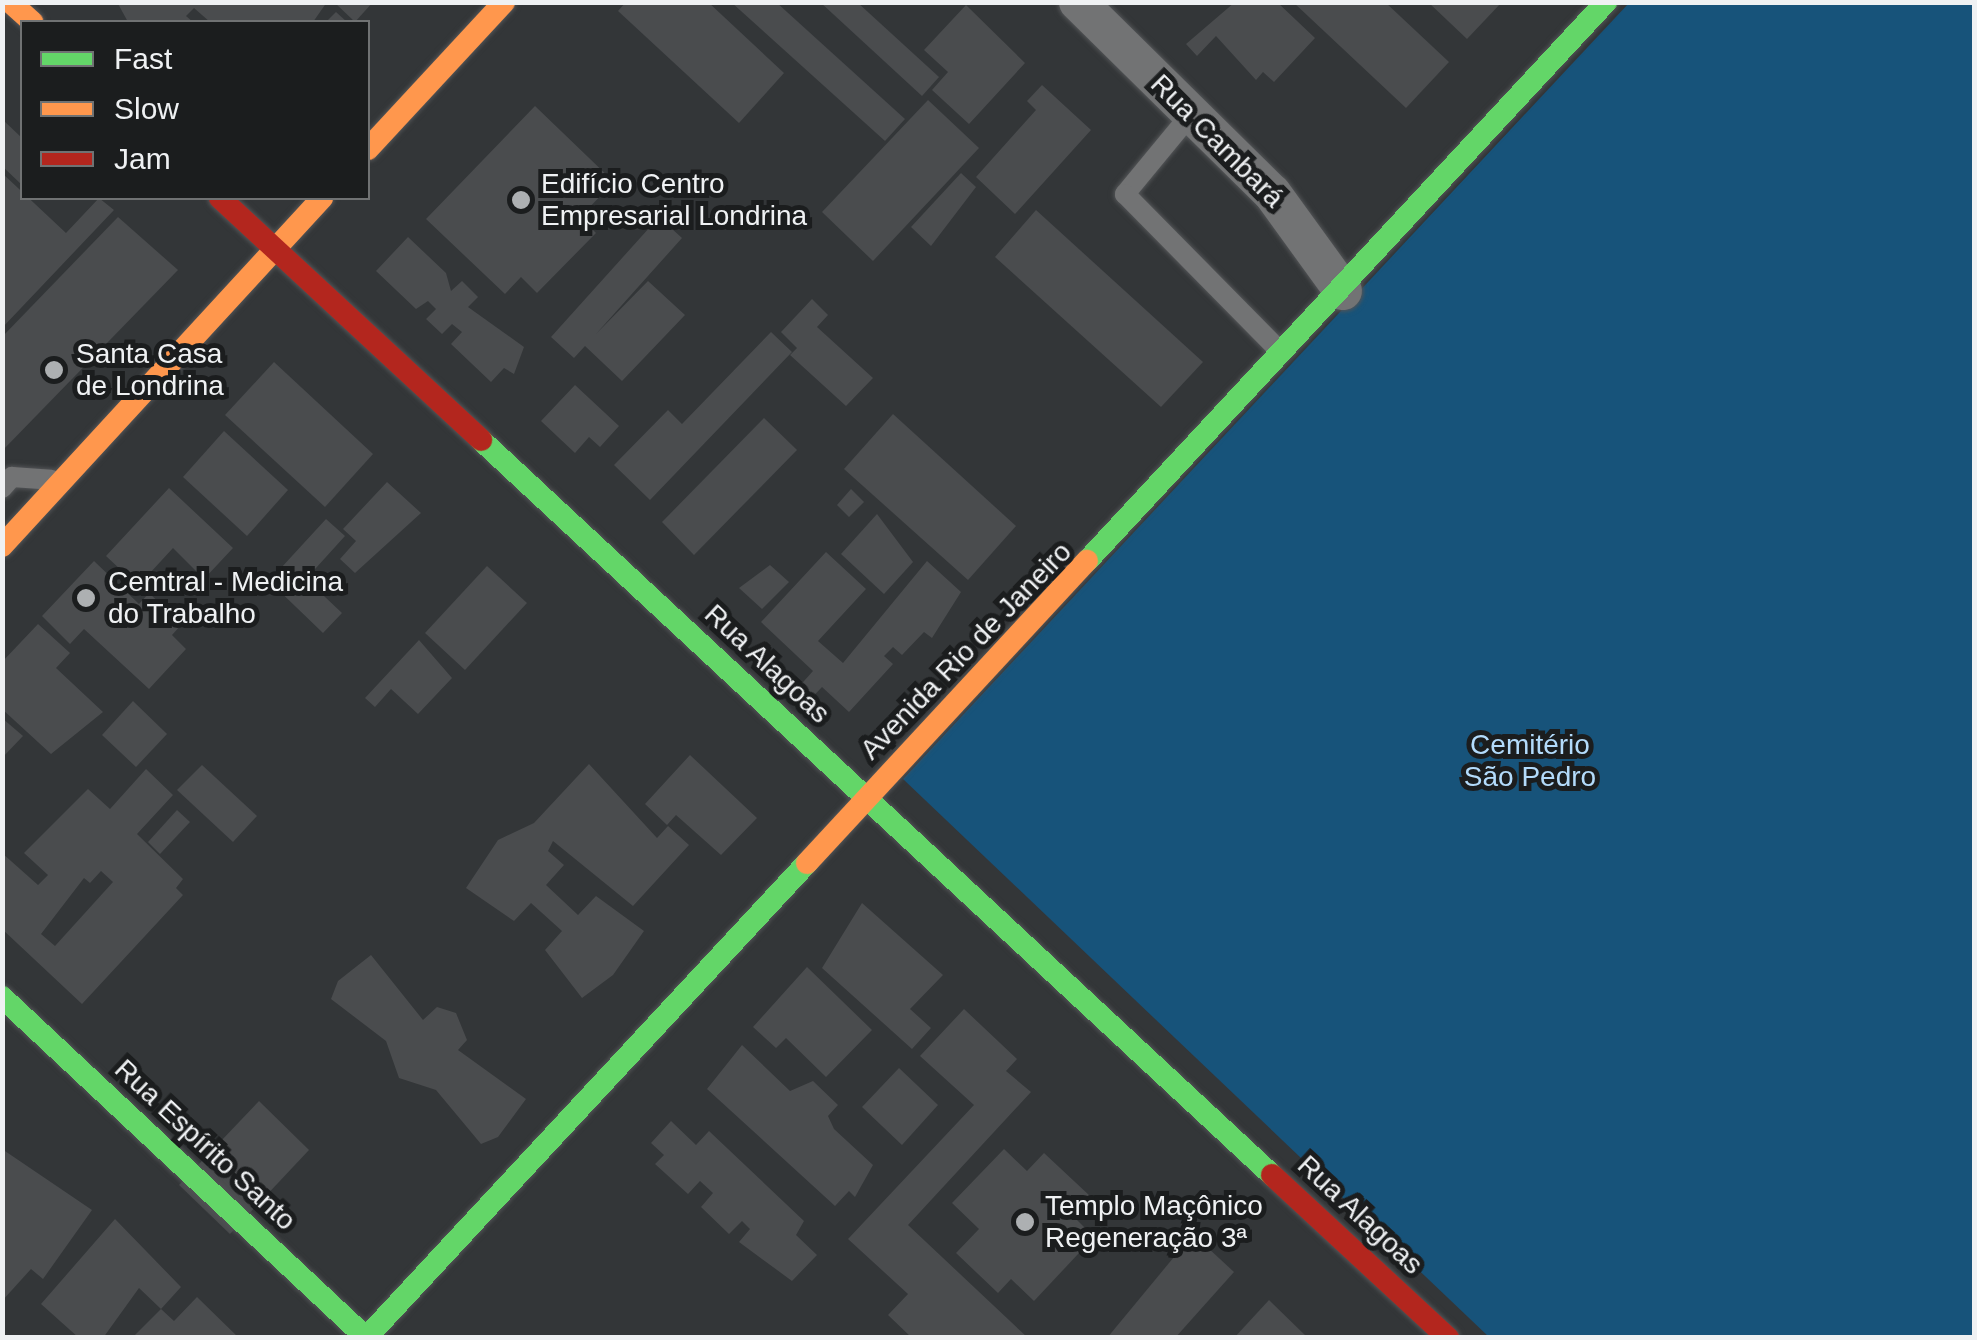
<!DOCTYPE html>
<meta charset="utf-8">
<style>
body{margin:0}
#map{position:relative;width:1977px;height:1340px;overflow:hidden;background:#333638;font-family:Arial,sans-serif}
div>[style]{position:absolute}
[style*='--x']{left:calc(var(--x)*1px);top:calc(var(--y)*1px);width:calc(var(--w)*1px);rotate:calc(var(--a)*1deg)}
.green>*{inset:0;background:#17537a}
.building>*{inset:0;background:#4a4c4e}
.roads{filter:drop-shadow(0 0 2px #525456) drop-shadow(0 0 2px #525456)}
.lane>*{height:20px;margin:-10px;padding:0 10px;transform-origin:10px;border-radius:10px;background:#727374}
.street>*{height:38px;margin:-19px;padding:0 19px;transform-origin:19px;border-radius:19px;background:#727374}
.fast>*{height:22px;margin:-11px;padding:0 11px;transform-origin:11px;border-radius:11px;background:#63d668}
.slow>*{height:22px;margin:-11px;padding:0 11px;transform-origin:11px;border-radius:11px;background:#ff974d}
.jam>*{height:22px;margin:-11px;padding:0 11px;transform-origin:11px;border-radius:11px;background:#b3261e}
.dots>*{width:28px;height:28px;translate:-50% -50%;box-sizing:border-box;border:5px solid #1b1d1e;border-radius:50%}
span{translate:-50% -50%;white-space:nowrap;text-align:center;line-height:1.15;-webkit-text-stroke:10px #1b1d1e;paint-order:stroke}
.street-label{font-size:28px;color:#eff1f3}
.poi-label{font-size:28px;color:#eff1f3}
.left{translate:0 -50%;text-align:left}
.park-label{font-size:28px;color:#b3dbfb}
.frame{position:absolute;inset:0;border:5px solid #eff1f3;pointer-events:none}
.legend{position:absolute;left:20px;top:20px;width:350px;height:180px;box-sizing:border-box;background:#1b1d1e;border:2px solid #707273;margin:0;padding:12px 18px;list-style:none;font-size:30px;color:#eff1f3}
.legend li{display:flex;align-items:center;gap:20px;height:50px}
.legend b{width:50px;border:2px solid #707273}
</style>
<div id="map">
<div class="green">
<i style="clip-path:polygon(1629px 3px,1974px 3px,1974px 1337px,1489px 1337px,903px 779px)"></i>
</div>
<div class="building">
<i style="clip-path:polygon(117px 2px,293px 3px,327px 2px,313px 22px,210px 22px,194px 8px,186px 16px,193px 22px,128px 22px)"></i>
<i style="clip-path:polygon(334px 2px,373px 2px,355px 22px)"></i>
<i style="clip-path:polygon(626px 2px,708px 2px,784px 73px,739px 123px,618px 11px)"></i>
<i style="clip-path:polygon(731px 2px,776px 2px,905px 119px,885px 141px)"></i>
<i style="clip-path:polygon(820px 2px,857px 2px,939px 77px,922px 96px)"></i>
<i style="clip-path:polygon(1235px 2px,1277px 2px,1315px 38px,1274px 82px,1263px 72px,1256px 80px,1216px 36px,1197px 56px,1186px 44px)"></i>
<i style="clip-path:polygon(1293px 2px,1385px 2px,1449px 62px,1406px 108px)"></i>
<i style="clip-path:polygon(1428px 2px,1502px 2px,1467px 39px)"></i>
<i style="clip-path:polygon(966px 5px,1025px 63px,969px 124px,932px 90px,948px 72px,924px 50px)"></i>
<i style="clip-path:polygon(336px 12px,347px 22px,326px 22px)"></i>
<i style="clip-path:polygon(1042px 85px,1091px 130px,1015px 214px,976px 177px,1036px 110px,1027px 101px)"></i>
<i style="clip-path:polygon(928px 100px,979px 148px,873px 261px,822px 212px)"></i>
<i style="clip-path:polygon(535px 106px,614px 182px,580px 217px,596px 233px,537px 293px,521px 277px,505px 294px,426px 219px)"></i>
<i style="clip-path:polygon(2px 119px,22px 138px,22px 185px,2px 166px)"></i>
<i style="clip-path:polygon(2px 173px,66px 233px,99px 198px,114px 210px,2px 328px)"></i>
<i style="clip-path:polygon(961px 173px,976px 187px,931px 246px,911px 227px)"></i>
<i style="clip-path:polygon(1036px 210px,1203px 362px,1161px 407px,995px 257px)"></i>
<i style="clip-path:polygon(118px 217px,178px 270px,2px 451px,2px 337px)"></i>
<i style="clip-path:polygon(659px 217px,682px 238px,596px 334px,648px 281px,685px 315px,622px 381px,585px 346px,574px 358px,551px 337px)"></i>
<i style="clip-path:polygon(408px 237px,446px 273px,451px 291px,462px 281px,478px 297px,468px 307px,524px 347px,514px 374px,504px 368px,491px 382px,451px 344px,462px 332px,452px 324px,442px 334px,426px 319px,436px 309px,428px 301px,416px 309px,376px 271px)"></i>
<i style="clip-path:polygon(812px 299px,828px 315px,817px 327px,873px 378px,846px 406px,790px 355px,797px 348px,781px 332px)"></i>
<i style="clip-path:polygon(771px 332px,792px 352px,650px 500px,614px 465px,668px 410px,682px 424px)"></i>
<i style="clip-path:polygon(274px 362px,373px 454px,325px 507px,225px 415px)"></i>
<i style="clip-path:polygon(575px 385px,619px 426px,600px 447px,589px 437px,575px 453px,541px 421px)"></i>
<i style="clip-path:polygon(893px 414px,1016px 526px,968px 580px,844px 469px)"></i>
<i style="clip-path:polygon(764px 418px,797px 450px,694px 555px,662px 522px)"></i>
<i style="clip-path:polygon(224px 431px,288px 490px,247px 536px,183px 477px)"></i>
<i style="clip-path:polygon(387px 482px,421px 513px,355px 573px,340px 559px,356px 541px,343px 529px)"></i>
<i style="clip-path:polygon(169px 488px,233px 548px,204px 579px,173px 548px,138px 586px,106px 556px)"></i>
<i style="clip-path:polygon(851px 489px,864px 502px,849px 517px,837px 505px)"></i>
<i style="clip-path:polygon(877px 514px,913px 562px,884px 594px,841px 554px)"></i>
<i style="clip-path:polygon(326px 519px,345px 536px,306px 579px,342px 613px,323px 633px,269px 581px)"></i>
<i style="clip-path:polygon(826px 552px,866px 589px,818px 641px,843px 663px,927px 561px,961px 592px,932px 638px,924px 632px,902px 655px,893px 647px,884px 656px,893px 664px,849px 712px,822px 687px,807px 703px,795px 691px,813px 671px,761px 622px)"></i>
<i style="clip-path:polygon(94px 561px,139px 604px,149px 593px,182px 624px,172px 635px,186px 649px,149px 689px,84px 629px,70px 644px,42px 616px)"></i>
<i style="clip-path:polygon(770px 565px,789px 582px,762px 609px,739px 588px)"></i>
<i style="clip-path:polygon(487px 566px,527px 603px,465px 670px,425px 633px)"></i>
<i style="clip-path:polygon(38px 624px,70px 653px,56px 668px,103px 712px,51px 754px,2px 709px,2px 662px)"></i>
<i style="clip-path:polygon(419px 640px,452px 678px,418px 714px,391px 689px,375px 707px,365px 698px)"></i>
<i style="clip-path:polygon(133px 701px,167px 734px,136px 767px,102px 735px)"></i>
<i style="clip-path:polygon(2px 718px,23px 736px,2px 758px)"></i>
<i style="clip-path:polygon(690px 755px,757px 818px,721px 855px,676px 815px,667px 825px,645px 804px)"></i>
<i style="clip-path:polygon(589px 764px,657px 838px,668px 826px,689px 845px,633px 906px,553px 841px,548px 851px,564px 865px,546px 885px,578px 915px,596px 896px,644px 931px,613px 975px,582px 998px,545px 950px,562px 931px,531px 903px,514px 921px,466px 888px,498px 840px,534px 823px)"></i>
<i style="clip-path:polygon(202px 765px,257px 816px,233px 842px,177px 790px)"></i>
<i style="clip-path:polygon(evenodd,146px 769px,173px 795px,137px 834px,183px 879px,176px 888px,183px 895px,82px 1004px,2px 929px,2px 853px,38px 885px,48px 875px,24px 853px,88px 789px,110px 809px,146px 769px,101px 871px,113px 882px,55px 946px,41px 934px,84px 878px,90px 883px,101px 871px)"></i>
<i style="clip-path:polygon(177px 810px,190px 822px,160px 854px,148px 842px)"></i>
<i style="clip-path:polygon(862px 903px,943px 975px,910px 1009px,931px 1028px,912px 1049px,822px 968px)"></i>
<i style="clip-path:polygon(371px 955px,423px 1020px,437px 1007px,456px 1013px,467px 1040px,458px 1050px,526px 1099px,498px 1137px,481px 1144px,436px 1090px,399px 1078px,386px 1041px,331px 999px,338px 981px)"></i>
<i style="clip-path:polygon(807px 967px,872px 1030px,826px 1077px,786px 1038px,776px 1048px,753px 1027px)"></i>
<i style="clip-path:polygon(964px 1009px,1017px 1059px,1006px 1071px,1031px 1092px,908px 1225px,1028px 1338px,912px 1338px,888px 1315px,908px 1294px,848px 1239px,974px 1105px,920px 1056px)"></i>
<i style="clip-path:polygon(742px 1045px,790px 1091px,813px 1081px,838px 1105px,828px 1116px,834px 1129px,873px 1165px,855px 1197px,849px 1191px,835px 1206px,707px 1089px)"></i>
<i style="clip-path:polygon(899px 1068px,938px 1105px,902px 1145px,862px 1107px)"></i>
<i style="clip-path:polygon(259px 1101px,309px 1150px,230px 1234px,179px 1185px)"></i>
<i style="clip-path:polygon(671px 1121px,696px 1145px,709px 1131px,804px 1221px,796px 1235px,817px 1255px,792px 1281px,739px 1242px,750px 1229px,742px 1221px,729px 1234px,701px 1207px,713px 1193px,700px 1181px,688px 1194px,655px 1164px,664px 1155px,651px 1143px)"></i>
<i style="clip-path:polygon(2px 1149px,92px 1210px,43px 1279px,31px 1269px,2px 1301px)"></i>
<i style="clip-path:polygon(1004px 1149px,1027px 1171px,1044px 1153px,1090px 1196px,1072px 1215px,1094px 1237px,1034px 1301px,1011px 1279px,998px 1293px,956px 1253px,979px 1229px,952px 1203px)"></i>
<i style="clip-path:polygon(115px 1219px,181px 1287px,161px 1309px,139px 1288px,103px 1338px,79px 1338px,41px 1304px)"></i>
<i style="clip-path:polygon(1193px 1234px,1234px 1272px,1175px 1338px,1107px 1338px)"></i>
<i style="clip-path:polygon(197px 1297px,239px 1338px,132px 1338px,161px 1309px,174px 1321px)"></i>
<i style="clip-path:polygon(1269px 1300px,1308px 1338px,1234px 1338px)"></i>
</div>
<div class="roads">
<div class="lane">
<i style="--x:1191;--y:114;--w:104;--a:129.5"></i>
<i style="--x:1125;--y:194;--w:218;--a:45.4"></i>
<i style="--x:2;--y:488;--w:15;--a:-48"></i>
<i style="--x:12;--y:477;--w:39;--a:4"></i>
</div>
<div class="street">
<i style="--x:1078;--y:2;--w:272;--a:44.6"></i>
<i style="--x:1272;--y:193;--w:121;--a:54.1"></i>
</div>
<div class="fast">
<i style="--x:481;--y:440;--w:1080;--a:42.9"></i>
<i style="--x:1087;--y:561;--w:763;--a:-47.13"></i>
<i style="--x:2;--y:997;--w:500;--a:43.1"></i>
<i style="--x:366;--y:1338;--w:648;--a:-47.13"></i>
</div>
<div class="slow">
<i style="--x:10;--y:2;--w:30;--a:42"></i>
<i style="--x:368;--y:149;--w:200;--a:-47.2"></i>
<i style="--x:2;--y:546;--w:473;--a:-47.4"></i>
<i style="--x:807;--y:863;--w:412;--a:-47.2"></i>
</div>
<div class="jam">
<i style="--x:220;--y:198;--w:356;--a:42.8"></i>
<i style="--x:1272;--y:1175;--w:240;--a:42.8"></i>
</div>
</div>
<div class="dots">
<i style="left:521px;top:200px;background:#adb0b2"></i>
<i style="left:54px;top:370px;background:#adb0b2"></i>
<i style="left:86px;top:598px;background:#adb0b2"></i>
<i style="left:1025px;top:1222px;background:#adb0b2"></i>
</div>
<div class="street-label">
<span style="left:1217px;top:141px;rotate:45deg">Rua Cambará</span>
<span style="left:966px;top:651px;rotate:-46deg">Avenida Rio de Janeiro</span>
<span style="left:767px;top:664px;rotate:43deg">Rua Alagoas</span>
<span style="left:205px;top:1145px;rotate:43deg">Rua Espírito Santo</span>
<span style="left:1360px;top:1215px;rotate:43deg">Rua Alagoas</span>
</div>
<div class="poi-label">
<span class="left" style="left:541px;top:200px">Edifício Centro<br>Empresarial Londrina</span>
<span class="left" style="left:76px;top:370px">Santa Casa<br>de Londrina</span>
<span class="left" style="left:108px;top:598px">Cemtral - Medicina<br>do Trabalho</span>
<span class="left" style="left:1045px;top:1222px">Templo Maçônico<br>Regeneração 3ª</span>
</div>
<div class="park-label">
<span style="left:1530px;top:761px">Cemitério<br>São Pedro</span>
</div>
<div class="frame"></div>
<ul class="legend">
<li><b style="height:12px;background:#63d668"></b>Fast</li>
<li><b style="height:12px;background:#ff974d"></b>Slow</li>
<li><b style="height:12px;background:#b3261e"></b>Jam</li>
</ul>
</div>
